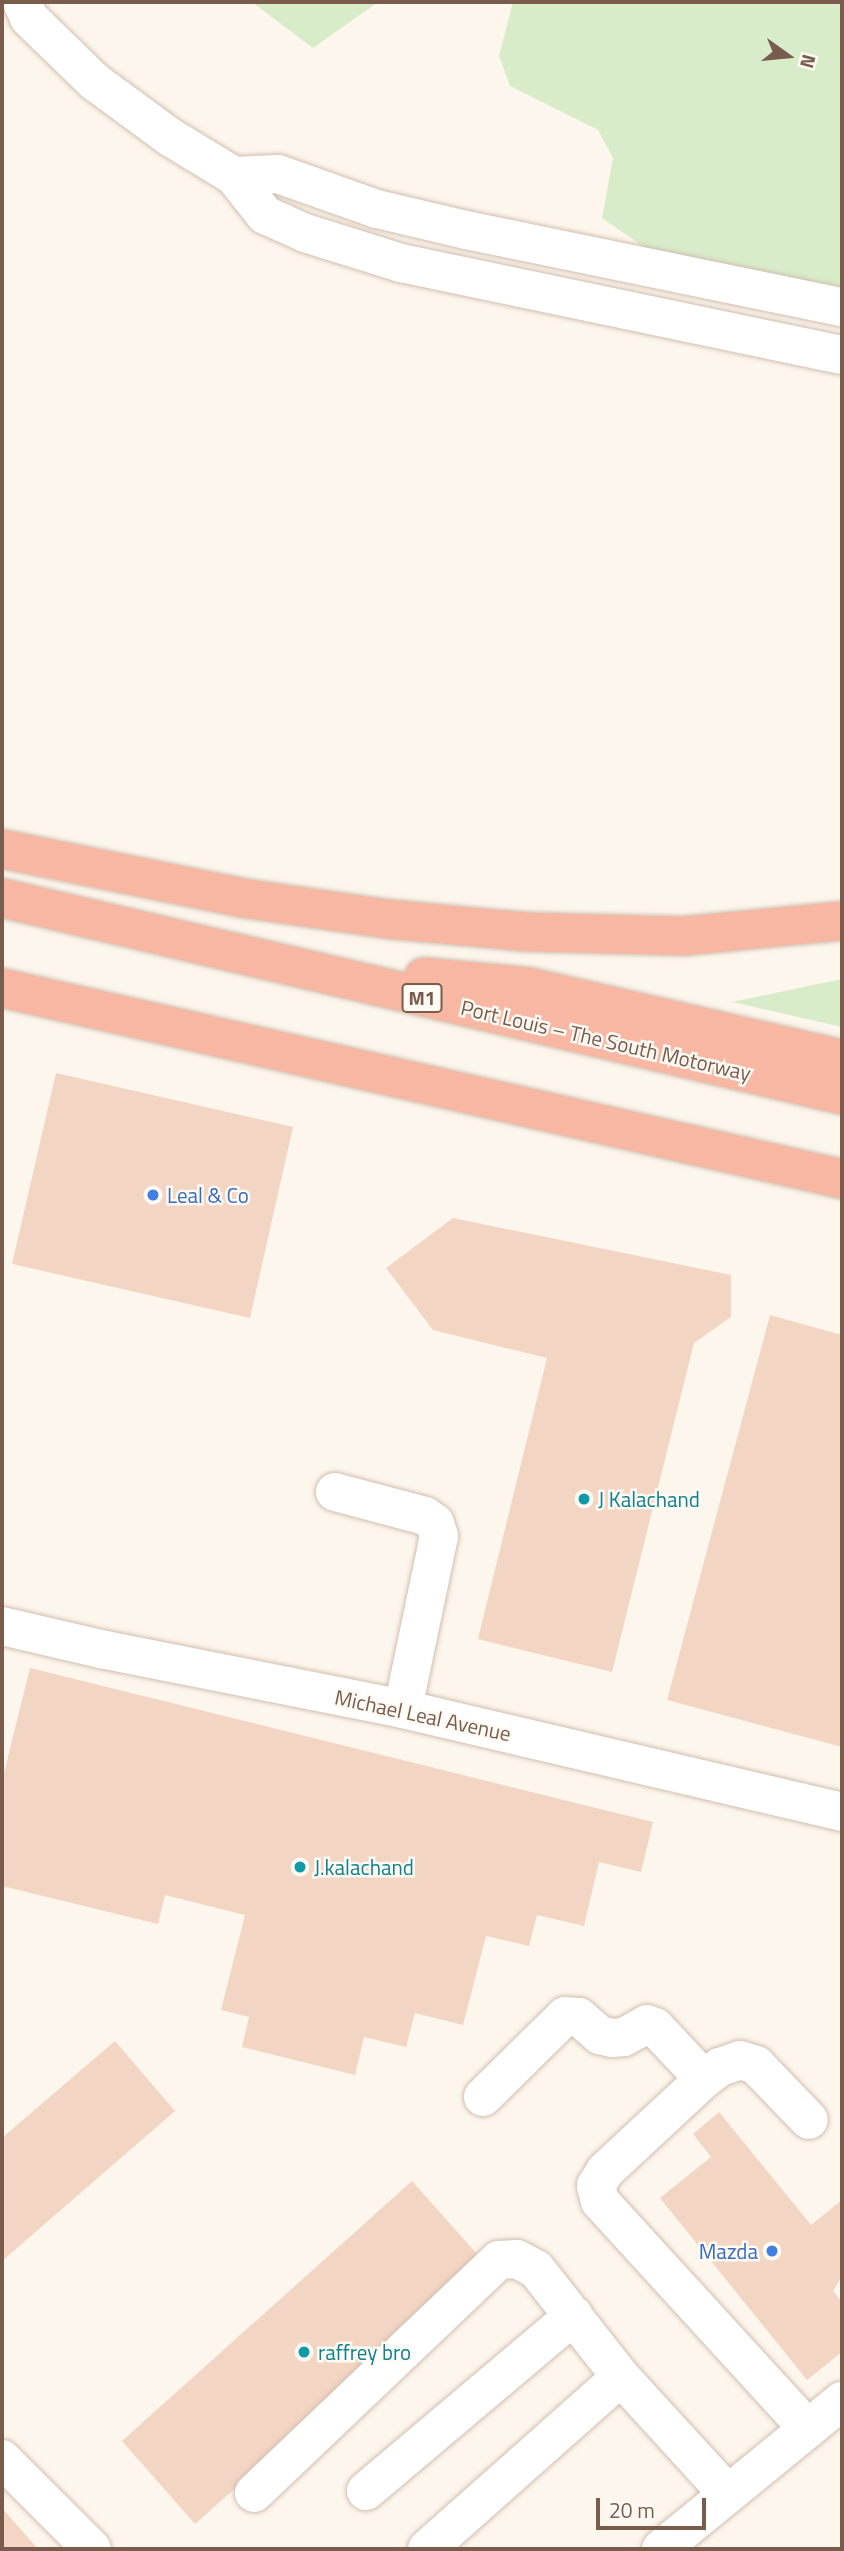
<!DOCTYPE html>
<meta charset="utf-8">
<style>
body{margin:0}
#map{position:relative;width:844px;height:2551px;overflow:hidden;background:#fdf6ec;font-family:"Titillium Web",sans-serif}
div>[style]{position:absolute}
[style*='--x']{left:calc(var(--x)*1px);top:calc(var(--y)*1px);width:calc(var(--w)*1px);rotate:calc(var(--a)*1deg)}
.green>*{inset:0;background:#d8ecc9}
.building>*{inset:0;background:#f3d5c3}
.roads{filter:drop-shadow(0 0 2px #d1beb0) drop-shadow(0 0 2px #d1beb0)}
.minor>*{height:38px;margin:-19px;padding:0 19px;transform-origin:19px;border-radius:19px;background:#fff}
.highway>*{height:38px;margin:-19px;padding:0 19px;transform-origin:19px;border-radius:19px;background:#f7b7a3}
.dots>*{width:19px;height:19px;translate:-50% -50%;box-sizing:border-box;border:4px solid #fffaf3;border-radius:50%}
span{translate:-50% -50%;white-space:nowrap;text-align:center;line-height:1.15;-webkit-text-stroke:5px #fffaf3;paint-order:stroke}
.shield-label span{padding:2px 5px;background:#fffaf3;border:2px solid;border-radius:5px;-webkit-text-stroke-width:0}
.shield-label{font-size:19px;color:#7a5c4d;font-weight:700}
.street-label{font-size:21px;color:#7a5c4d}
.shop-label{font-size:21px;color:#366cbe}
.left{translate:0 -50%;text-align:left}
.right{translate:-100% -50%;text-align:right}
.culture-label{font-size:21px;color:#0d838f}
.frame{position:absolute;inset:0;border:4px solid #7a5c4d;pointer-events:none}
.north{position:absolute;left:753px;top:21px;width:70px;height:70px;-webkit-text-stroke:5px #fffaf3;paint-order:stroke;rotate:105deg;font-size:19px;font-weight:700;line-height:28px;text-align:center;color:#7a5c4d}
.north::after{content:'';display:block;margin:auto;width:24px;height:32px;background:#7a5c4d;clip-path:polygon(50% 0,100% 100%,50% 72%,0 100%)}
.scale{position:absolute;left:596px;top:2498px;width:110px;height:32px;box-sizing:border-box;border:4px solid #7a5c4d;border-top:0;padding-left:9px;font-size:21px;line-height:24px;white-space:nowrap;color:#7a5c4d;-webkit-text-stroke:5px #fffaf3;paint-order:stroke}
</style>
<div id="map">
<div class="green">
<i style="clip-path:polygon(252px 2px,378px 2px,313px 48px)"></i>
<i style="clip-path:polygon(513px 2px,842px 2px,842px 291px,654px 254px,602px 218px,613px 158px,598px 130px,510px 86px,499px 56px)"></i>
<i style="clip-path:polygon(842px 979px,842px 1027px,732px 1002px)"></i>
</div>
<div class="building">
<i style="clip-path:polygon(56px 1073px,293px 1127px,250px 1318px,12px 1264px)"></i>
<i style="clip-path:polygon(453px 1218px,731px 1275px,731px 1317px,694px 1343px,612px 1672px,478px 1639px,547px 1358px,433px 1330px,386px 1268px)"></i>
<i style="clip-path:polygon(770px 1315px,842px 1335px,842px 1747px,667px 1700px)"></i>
<i style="clip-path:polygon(30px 1668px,653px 1822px,641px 1872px,599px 1862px,584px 1926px,537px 1915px,529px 1946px,486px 1936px,463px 2025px,415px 2013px,406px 2047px,364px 2037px,355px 2075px,242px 2047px,249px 2017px,221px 2010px,245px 1915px,165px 1895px,158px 1924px,2px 1886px,2px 1781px)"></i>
<i style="clip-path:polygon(115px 2041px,175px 2111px,2px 2261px,2px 2138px)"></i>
<i style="clip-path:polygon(719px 2112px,811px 2225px,842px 2200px,842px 2276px,833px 2291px,842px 2302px,842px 2352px,807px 2380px,660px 2198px,711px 2157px,693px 2134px)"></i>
<i style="clip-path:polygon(412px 2181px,486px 2264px,195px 2524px,122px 2441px)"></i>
<i style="clip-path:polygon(2px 2508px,38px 2549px,2px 2549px)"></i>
</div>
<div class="roads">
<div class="minor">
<i style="--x:22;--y:2;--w:17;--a:66"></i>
<i style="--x:29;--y:18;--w:92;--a:44.1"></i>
<i style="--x:95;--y:82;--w:93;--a:36.3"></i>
<i style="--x:170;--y:137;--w:75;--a:31.4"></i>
<i style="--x:234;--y:176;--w:50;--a:51.5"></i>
<i style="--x:265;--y:215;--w:44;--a:24.2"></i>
<i style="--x:305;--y:233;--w:101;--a:17.4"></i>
<i style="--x:401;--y:263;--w:450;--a:11.8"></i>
<i style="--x:234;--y:176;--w:44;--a:-2.6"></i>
<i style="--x:278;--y:174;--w:105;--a:19.5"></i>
<i style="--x:377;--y:209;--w:91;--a:13.3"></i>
<i style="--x:466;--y:230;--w:384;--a:11.6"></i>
<i style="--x:335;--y:1492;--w:93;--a:14.9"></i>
<i style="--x:425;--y:1516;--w:12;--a:35"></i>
<i style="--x:435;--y:1523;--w:14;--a:73"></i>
<i style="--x:439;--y:1536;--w:177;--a:101.8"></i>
<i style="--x:2;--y:1626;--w:102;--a:13.1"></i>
<i style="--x:101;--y:1649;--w:308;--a:11.2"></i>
<i style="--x:403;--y:1709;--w:451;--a:13.2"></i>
<i style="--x:483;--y:2097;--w:115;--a:-44.6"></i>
<i style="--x:565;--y:2016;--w:14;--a:4"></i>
<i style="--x:579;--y:2017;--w:28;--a:41"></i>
<i style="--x:600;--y:2035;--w:12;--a:14"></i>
<i style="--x:612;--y:2038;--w:12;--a:-5"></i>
<i style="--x:624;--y:2037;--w:26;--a:-29"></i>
<i style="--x:647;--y:2024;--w:9;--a:21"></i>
<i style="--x:655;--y:2027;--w:71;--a:46.7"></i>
<i style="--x:808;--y:2429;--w:309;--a:-132.4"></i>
<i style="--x:600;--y:2201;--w:16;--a:-105"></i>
<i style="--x:596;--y:2186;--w:17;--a:-59"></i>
<i style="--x:605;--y:2171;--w:135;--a:-42.9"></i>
<i style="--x:704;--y:2079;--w:20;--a:-37"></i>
<i style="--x:720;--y:2067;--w:21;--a:-19"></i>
<i style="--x:740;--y:2060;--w:17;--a:17"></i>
<i style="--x:756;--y:2065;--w:76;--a:46.1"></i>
<i style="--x:2;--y:2459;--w:127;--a:45"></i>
<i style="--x:366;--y:2491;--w:272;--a:-40.2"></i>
<i style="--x:254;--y:2493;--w:338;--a:-43.6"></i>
<i style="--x:499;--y:2260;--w:18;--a:-3"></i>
<i style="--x:517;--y:2259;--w:21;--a:28"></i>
<i style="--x:536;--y:2269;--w:137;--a:51.8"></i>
<i style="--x:621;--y:2377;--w:157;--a:47.6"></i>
<i style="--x:427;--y:2549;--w:259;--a:-41.6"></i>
<i style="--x:661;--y:2549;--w:234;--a:-39.3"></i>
</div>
<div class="highway">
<i style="--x:2;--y:849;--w:245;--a:11.5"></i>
<i style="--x:242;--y:898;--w:147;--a:8.2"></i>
<i style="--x:387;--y:919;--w:141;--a:5.3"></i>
<i style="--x:527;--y:932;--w:156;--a:1.5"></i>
<i style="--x:683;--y:936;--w:160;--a:-5.4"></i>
<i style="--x:2;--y:898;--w:863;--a:13.2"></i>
<i style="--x:424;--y:977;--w:105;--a:5.4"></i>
<i style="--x:529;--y:987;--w:321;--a:13"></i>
<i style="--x:2;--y:988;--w:861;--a:12.81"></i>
</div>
</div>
<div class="dots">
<i style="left:153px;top:1195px;background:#3f7fe0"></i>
<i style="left:584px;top:1499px;background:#0f9aa8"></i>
<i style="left:300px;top:1867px;background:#0f9aa8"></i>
<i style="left:772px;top:2251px;background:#3f7fe0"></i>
<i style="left:304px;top:2352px;background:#0f9aa8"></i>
</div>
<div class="shield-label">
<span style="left:422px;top:998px">M1</span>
</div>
<div class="street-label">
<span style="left:606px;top:1040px;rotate:13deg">Port Louis – The South Motorway</span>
<span style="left:423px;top:1715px;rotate:12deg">Michael Leal Avenue</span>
</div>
<div class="shop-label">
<span class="left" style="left:167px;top:1195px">Leal &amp; Co</span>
<span class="right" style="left:758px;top:2251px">Mazda</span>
</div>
<div class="culture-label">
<span class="left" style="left:598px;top:1499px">J Kalachand</span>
<span class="left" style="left:314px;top:1867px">J.kalachand</span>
<span class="left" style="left:318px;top:2352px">raffrey bro</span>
</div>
<div class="frame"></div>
<div class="north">N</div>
<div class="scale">20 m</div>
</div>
